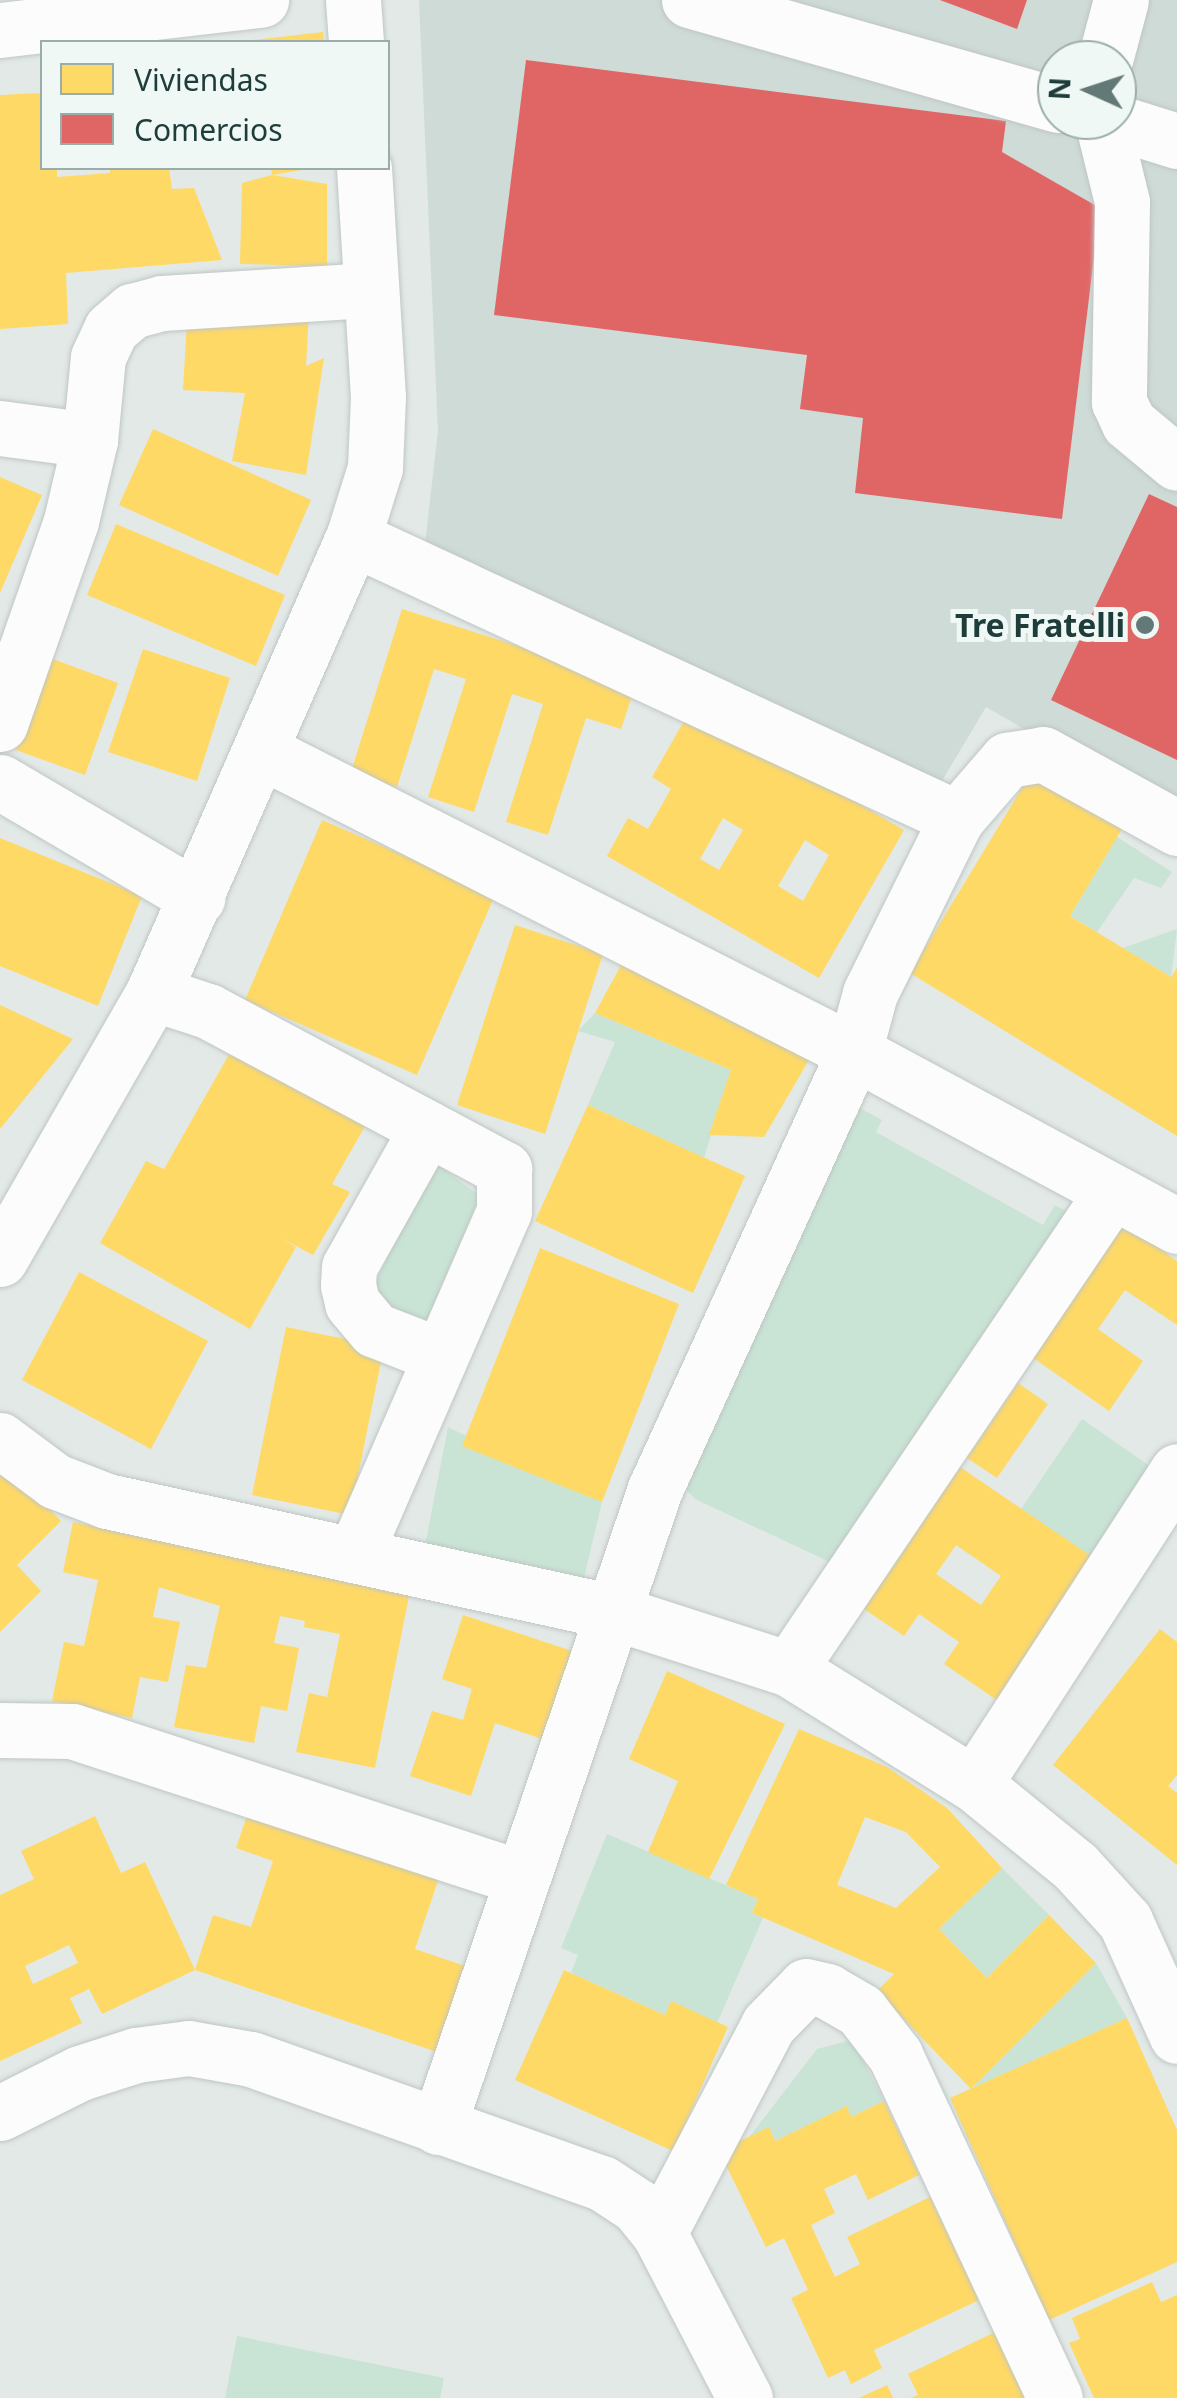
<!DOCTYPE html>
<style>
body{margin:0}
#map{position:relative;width:1177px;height:2398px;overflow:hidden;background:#e2e9e7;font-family:"Noto Sans",sans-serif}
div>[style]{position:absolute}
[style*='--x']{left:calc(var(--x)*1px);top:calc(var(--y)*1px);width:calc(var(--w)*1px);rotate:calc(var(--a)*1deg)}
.built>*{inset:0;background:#cfdbd7}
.green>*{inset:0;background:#c9e4d5}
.homes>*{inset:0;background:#ffd966}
.shops>*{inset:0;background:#e06666}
.roads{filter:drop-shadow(0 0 2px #bfc6c4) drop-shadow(0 0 2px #bfc6c4)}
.minor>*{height:55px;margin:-27.5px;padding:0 27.5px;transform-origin:27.5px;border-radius:27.5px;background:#fbfcfb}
.dots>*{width:28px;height:28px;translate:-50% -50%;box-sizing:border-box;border:5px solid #eff8f5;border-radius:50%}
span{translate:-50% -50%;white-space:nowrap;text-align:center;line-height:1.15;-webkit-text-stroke:10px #eff8f5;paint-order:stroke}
.poi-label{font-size:32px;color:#1e3d3a;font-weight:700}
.right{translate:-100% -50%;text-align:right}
.legend{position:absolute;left:40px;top:40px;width:350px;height:130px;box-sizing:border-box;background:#eff8f5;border:2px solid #9badaa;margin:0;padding:12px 18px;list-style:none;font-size:30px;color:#1e3d3a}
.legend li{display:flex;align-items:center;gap:20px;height:50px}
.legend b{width:50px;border:2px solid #9badaa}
.north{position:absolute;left:1037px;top:40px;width:100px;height:100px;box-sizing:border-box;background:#eff8f5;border:2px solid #9badaa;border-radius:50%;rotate:273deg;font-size:28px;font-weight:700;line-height:40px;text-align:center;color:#1e3d3a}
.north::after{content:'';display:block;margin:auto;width:35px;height:45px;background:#637977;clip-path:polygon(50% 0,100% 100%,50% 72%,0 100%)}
</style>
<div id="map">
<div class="built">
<i style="clip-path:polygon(evenodd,419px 0,1177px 0,1177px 818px,986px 707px,939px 786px,425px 544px,438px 431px,419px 0,1057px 60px,1117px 60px,1117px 120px,1057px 120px,1057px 60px)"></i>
</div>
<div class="green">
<i style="clip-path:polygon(1117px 837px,1172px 872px,1161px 888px,1134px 878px,1097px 932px,1070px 916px)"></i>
<i style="clip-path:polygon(1177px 929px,1171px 977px,1123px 948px)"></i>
<i style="clip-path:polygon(595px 1013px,731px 1070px,704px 1158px,588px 1105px,615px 1042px,578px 1031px)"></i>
<i style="clip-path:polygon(854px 1105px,882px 1120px,876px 1132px,1043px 1225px,1055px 1205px,1068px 1212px,836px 1565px,695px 1499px,684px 1487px)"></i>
<i style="clip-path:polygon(430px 1159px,480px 1196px,422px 1332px,370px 1296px)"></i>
<i style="clip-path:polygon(1082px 1419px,1164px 1476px,1104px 1565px,1021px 1509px)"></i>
<i style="clip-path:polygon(448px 1427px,602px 1502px,581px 1590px,423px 1556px)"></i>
<i style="clip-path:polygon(607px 1834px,758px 1899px,752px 1913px,763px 1918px,717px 2023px,671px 2002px,665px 2015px,571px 1973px,578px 1955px,561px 1948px)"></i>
<i style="clip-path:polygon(1002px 1868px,1049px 1915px,987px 1978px,939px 1929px)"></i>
<i style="clip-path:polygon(1096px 1963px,1127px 2018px,971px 2089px,1033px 2026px)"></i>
<i style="clip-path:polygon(852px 2040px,884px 2101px,851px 2117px,846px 2107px,775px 2141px,750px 2136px,817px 2049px)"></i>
<i style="clip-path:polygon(237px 2336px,444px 2378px,440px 2398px,225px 2398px)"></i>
</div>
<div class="homes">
<i style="clip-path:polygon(323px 32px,324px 42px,254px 42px,254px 40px)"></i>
<i style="clip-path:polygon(42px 93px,42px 168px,57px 168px,57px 177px,110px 173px,110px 168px,169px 168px,172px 189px,194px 188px,222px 260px,66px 273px,68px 324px,0 329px,0 95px)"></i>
<i style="clip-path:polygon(271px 168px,313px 168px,272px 175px,327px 184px,327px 266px,240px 264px,242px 183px,272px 175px)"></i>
<i style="clip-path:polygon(188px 304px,309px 311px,306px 366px,324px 358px,306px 475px,232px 461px,245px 393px,183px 390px)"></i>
<i style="clip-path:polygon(153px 429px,311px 500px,278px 576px,119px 505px)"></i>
<i style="clip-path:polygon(0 477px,42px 495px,0 593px)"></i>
<i style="clip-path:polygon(116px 524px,285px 595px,256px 666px,87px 595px)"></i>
<i style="clip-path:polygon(402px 609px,636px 684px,621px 729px,586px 718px,548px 835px,506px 822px,543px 704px,512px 694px,474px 812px,428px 797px,466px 679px,434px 669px,397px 787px,351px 772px)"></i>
<i style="clip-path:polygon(143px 649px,230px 678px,197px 781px,108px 752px)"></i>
<i style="clip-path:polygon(50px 658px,118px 683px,85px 775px,16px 750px)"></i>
<i style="clip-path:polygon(evenodd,692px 707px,904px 830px,819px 978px,607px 856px,628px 818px,648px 829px,671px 789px,652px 777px,692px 707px,723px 818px,743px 830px,719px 870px,700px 859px,723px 818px,692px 707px,805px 840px,829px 855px,803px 901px,778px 886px,805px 840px)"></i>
<i style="clip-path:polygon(1031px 773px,1122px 829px,1070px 916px,1171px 977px,1177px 968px,1177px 1136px,910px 973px)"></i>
<i style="clip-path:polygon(322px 820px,495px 895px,417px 1075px,245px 1000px)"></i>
<i style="clip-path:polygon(0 838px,142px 896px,98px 1006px,0 966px)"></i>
<i style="clip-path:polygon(515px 925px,603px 954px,545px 1134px,457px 1105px)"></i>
<i style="clip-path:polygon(626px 956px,813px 1053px,764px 1137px,709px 1135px,731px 1070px,595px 1013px)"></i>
<i style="clip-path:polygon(0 1005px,73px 1039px,0 1129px)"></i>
<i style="clip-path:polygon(235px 1044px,368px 1121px,332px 1184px,350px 1192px,313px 1255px,279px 1237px,296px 1247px,250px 1329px,100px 1243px,146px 1161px,164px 1169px)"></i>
<i style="clip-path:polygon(588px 1105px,745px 1176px,693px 1293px,535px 1221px)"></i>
<i style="clip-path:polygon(1120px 1221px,1177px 1261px,1177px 1325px,1125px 1290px,1098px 1329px,1143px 1361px,1109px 1411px,1029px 1355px)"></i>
<i style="clip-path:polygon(540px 1248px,679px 1304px,602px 1502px,462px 1446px)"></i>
<i style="clip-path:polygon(79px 1272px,208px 1341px,151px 1449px,22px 1380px)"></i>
<i style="clip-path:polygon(286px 1327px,384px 1347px,350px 1515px,252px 1495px)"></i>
<i style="clip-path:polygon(1018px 1383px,1048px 1404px,997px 1478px,967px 1458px)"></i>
<i style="clip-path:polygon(0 1459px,61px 1521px,17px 1565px,41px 1591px,0 1632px)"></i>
<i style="clip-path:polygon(evenodd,960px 1467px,1104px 1565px,1007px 1707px,944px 1664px,959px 1642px,919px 1614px,904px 1636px,864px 1609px,960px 1467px,956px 1545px,1001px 1576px,981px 1605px,936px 1574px,956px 1545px)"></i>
<i style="clip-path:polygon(73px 1522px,410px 1591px,375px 1768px,296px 1752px,309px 1693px,327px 1697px,340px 1634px,304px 1627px,305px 1621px,280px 1616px,274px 1643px,299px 1648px,287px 1711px,261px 1706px,254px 1743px,174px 1727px,186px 1665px,206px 1668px,220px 1606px,159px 1587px,153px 1617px,180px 1622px,168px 1682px,140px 1677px,132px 1718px,52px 1701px,64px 1642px,84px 1646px,98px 1580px,63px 1572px)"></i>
<i style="clip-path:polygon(463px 1615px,581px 1654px,551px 1742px,495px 1723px,471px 1796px,410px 1776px,432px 1711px,463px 1720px,472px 1689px,442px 1679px)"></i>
<i style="clip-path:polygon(1160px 1629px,1177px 1642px,1177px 1775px,1168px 1786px,1177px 1793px,1177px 1865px,1053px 1765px)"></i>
<i style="clip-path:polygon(667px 1671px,785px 1724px,709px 1879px,648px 1852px,678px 1781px,629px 1759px)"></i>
<i style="clip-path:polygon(evenodd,799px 1729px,887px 1767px,947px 1808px,1002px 1868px,939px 1929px,987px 1978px,1049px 1915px,1096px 1963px,971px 2089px,877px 1991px,894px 1974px,752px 1913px,758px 1899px,726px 1885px,799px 1729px,865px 1817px,906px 1832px,940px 1867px,896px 1908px,837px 1885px,865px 1817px)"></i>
<i style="clip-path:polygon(evenodd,252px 1801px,443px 1866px,415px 1949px,468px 1967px,440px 2053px,195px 1970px,102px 2014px,89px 1989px,70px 1998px,82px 2023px,0 2061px,0 1895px,34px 1879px,21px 1851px,95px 1816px,121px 1873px,145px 1862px,195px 1970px,213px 1915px,251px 1927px,273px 1861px,236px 1848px,252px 1801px,69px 1945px,78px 1963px,33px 1984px,25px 1966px,69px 1945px)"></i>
<i style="clip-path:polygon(564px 1970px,665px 2015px,671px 2001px,728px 2027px,673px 2151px,515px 2080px)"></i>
<i style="clip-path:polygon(1127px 2018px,1177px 2130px,1177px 2262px,1049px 2320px,950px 2098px)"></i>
<i style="clip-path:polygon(884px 2101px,919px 2175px,868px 2200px,856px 2174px,824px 2189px,835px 2213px,811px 2225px,822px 2249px,835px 2277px,860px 2264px,847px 2237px,930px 2197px,979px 2300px,874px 2350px,882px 2368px,851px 2384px,845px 2370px,828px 2378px,791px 2298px,808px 2290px,795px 2262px,784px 2238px,766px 2247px,719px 2151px,769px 2127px,775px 2141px,847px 2106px,851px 2117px)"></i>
<i style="clip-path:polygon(1152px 2282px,1161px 2302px,1177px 2295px,1177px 2398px,1094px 2398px,1069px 2343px,1080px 2339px,1072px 2318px)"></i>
<i style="clip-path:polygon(995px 2332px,1025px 2398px,910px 2398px,918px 2395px,908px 2374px)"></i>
<i style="clip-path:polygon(887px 2385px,893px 2398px,859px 2398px)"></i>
</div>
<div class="shops">
<i style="clip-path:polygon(940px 0,1027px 0,1017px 29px)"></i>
<i style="clip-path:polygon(526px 60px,1006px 121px,1002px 152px,1100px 208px,1062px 519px,855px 493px,863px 418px,800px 409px,807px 355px,494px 315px)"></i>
<i style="clip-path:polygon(1149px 494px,1177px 507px,1177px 760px,1051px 700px)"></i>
</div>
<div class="roads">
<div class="minor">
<i style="--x:353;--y:0;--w:42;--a:85.9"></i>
<i style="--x:689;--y:0;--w:383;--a:15.9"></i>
<i style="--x:0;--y:30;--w:263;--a:-6.6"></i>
<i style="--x:1105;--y:60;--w:62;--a:-75.1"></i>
<i style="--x:1102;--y:120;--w:84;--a:76.3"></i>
<i style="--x:1122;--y:202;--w:200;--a:90.9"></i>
<i style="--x:1119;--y:402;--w:23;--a:65"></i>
<i style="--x:1129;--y:423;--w:62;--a:39.8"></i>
<i style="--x:1110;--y:120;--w:70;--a:17.4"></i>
<i style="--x:0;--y:428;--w:91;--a:7.6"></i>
<i style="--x:353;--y:538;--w:666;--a:24.87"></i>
<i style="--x:0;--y:724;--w:215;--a:-70.7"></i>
<i style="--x:71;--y:521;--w:83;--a:-76.8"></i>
<i style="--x:90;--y:440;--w:83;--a:-84.5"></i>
<i style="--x:98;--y:357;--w:31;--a:-65"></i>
<i style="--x:111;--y:329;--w:28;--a:-41"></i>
<i style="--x:132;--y:311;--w:31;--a:-15"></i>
<i style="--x:162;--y:303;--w:209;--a:-3.6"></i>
<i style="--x:261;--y:751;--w:665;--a:26.91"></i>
<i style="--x:854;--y:1052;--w:367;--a:28.3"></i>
<i style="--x:0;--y:782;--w:229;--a:30.4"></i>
<i style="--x:153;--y:993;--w:58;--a:18.1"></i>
<i style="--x:208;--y:1011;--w:336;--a:28.1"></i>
<i style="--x:504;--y:1169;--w:42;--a:90"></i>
<i style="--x:504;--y:1211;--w:373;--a:113.5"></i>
<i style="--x:427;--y:1128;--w:159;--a:119.3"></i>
<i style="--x:349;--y:1267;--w:18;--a:93"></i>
<i style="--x:348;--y:1285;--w:18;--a:77"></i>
<i style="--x:352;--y:1303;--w:35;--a:50"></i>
<i style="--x:375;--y:1330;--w:69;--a:21.3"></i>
<i style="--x:0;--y:1259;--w:307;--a:-60.1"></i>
<i style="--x:153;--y:993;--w:497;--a:-66.3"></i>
<i style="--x:353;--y:538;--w:73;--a:-72.6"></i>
<i style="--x:375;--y:468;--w:71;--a:-87.6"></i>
<i style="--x:378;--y:397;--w:229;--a:-93.5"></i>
<i style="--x:0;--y:1440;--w:69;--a:36.7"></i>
<i style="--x:55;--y:1481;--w:56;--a:21"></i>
<i style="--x:107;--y:1501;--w:518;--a:12.37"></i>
<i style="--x:613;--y:1612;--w:185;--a:17.9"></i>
<i style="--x:789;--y:1669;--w:218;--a:31.9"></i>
<i style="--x:974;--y:1784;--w:130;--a:39.1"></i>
<i style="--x:1075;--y:1866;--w:74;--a:47.7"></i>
<i style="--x:1125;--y:1921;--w:126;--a:65.7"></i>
<i style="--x:789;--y:1669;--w:576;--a:-55.9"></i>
<i style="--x:0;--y:1730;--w:72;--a:0.8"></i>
<i style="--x:72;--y:1731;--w:473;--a:18.1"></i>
<i style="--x:974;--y:1784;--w:373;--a:-57"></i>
<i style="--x:0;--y:2113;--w:89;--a:-26.6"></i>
<i style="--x:80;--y:2073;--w:59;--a:-17.8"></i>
<i style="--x:136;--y:2055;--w:53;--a:-7.5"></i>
<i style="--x:189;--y:2048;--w:63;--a:10.1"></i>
<i style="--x:251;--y:2059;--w:372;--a:19.5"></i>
<i style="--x:602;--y:2183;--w:42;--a:33.3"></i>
<i style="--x:637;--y:2206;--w:35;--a:51"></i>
<i style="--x:659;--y:2233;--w:186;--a:62.5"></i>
<i style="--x:438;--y:2127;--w:674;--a:-71.22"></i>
<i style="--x:655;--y:1489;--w:480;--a:-65.5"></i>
<i style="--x:854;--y:1052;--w:61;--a:-74.8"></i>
<i style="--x:870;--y:993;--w:195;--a:-63.6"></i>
<i style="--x:957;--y:818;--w:77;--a:-49.2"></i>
<i style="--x:1007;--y:760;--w:36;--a:-9"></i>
<i style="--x:1043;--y:754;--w:153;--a:28.9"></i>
<i style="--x:659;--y:2233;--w:235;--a:-62.3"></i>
<i style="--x:768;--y:2025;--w:54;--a:-45.7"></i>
<i style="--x:806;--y:1986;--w:22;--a:13"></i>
<i style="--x:827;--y:1991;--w:39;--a:30"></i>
<i style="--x:861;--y:2011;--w:56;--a:52.3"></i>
<i style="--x:895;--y:2055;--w:378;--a:65"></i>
</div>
</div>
<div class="dots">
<i style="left:1145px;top:625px;background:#637977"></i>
</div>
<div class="poi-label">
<span class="right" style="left:1125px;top:625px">Tre Fratelli</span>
</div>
<ul class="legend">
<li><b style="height:28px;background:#ffd966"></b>Viviendas</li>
<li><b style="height:28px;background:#e06666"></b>Comercios</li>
</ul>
<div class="north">N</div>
</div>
